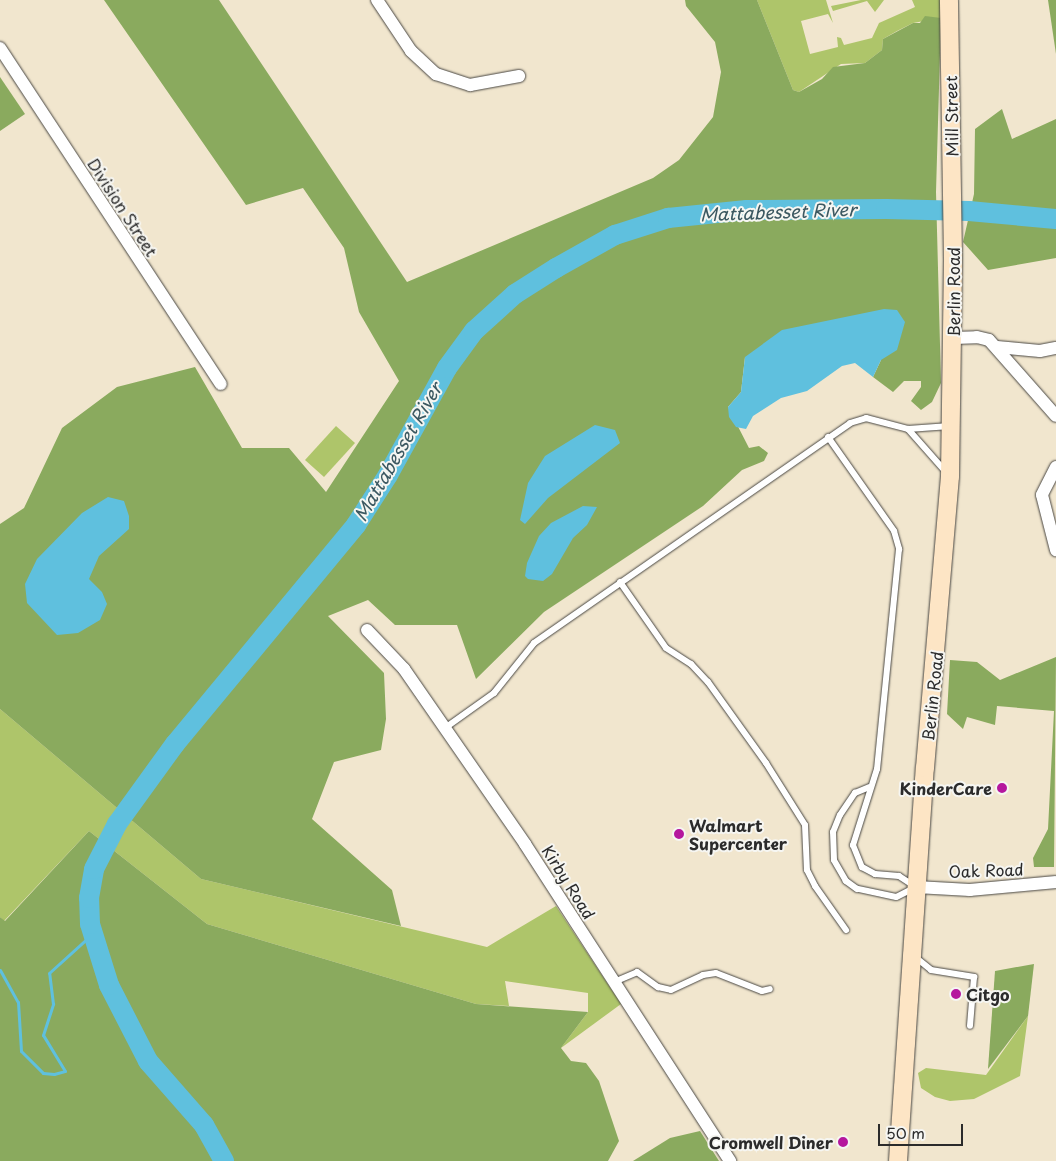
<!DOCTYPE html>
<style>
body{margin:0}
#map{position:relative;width:1056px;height:1161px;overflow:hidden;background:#f1e6ce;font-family:"Playpen Sans",sans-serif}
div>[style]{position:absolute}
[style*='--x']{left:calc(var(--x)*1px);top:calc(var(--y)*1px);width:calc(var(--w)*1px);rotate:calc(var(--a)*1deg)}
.green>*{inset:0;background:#aec56a}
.forest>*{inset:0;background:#8aaa5e}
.water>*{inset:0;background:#5fc0de}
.stream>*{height:3px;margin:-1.5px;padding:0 1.5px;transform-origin:1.5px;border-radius:1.5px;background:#5fc0de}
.river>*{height:20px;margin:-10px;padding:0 10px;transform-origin:10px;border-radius:10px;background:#5fc0de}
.roads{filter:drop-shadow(0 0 1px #494743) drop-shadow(0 0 1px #494743)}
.service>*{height:6px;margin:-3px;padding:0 3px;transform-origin:3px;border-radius:3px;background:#fff}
.minor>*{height:12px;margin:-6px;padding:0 6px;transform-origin:6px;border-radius:6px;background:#fff}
.secondary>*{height:18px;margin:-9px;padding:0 9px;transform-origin:9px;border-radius:9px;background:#fde5c5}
.dots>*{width:14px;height:14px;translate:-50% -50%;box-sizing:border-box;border:2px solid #f6f6f2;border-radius:50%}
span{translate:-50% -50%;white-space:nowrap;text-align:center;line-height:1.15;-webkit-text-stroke:4px #f6f6f2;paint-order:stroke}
.street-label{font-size:16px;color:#2b2b2b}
.poi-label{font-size:16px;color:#2b2b2b;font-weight:700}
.right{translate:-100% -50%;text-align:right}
.left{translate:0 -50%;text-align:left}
.water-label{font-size:18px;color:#3b5861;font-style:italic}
.scale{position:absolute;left:878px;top:1124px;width:85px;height:22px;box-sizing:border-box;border:2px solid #2b2b2b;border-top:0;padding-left:6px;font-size:15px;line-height:18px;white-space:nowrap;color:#2b2b2b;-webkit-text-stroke:4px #f6f6f2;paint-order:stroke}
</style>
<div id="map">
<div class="green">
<i style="clip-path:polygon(757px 0,826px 0,833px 23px,828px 14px,801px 21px,810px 54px,838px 47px,837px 37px,841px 38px,844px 45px,872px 38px,879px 23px,915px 7px,912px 0,941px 0,941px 18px,913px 23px,897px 31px,883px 39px,882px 50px,865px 63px,841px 64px,799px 92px,793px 90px)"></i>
<i style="clip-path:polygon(861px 0,884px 0,875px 12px,867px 1px,833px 11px,831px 6px)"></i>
<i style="clip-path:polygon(336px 426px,355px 443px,324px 477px,305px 460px)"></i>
<i style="clip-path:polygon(0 709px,201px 879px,487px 947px,556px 906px,621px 1004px,561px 1048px,588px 1012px,588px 993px,505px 981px,509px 1006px,476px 1004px,207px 924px,89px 831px,4px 921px,0 917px)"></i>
<i style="clip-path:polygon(1028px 1016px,1020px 1076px,974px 1099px,950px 1101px,935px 1097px,921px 1088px,918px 1073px,926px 1068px,986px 1075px)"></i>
</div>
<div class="forest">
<i style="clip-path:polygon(104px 0,219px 0,407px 282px,653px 178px,679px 160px,713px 117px,721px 72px,715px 42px,686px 6px,685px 0,757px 0,793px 90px,799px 92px,822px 79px,833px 67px,865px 63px,882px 50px,883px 39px,913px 23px,920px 23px,925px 16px,941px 18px,936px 192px,941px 383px,932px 402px,921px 410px,911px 401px,921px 387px,921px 381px,904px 381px,893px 392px,873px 377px,881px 360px,745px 357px,741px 392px,728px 407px,749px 448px,759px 446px,768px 453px,764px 461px,742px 470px,703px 506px,544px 612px,476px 679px,457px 625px,395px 625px,368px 600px,328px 616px,384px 673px,386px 719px,381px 750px,334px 762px,312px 819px,392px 890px,401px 926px,201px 879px,0 709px,0 524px,24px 508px,62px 428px,117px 387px,195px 367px,242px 448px,289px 448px,326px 492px,399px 381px,359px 312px,344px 248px,303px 188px,246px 205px)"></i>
<i style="clip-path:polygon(1048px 0,1056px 0,1056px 54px)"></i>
<i style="clip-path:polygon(0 77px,25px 114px,0 131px)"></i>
<i style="clip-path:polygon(1002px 109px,1012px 139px,1056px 119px,1056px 258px,988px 270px,963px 242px,974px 194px,975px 129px)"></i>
<i style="clip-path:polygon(1056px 657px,1054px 867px,1034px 867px,1033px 858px,1048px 829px,1054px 711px,997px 706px,995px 725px,967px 717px,963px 729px,947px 714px,950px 660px,977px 662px,1000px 680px)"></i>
<i style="clip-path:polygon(89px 831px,207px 924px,476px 1004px,588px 1012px,561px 1048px,571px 1061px,586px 1063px,599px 1081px,619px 1141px,608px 1161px,0 1161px,0 917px,5px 921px)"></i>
<i style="clip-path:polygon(1034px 964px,1028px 1016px,988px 1069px,995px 971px)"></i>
<i style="clip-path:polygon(700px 1131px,719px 1161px,633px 1161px,670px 1138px)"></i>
</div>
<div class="water">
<i style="clip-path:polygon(884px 309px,897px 310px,905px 322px,897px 350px,881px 360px,873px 377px,855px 363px,842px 366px,807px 391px,781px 398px,753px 416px,746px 429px,736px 427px,729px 417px,728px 407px,741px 392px,745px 357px,782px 330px)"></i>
<i style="clip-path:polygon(595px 425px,615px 430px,620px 443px,548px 498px,525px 524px,520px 520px,528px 483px,545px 456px)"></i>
<i style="clip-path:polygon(108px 497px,124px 501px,129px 516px,129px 529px,99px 556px,89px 579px,102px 592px,107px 604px,100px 620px,78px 633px,57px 635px,27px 603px,25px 584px,37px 559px,82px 513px)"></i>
<i style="clip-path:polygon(583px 506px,597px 507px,587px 525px,573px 538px,552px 574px,543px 581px,528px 579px,525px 576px,527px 563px,539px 536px,551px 523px)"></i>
</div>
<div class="stream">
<i style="--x:0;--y:970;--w:37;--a:61"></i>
<i style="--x:18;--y:1002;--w:49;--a:86.5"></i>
<i style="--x:21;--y:1051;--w:31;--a:45"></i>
<i style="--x:43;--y:1073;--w:11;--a:5"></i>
<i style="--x:54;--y:1074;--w:11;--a:-15"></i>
<i style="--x:65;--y:1071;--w:42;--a:-121.4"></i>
<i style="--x:43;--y:1035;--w:33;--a:-72"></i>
<i style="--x:53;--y:1004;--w:31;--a:-97"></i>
<i style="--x:49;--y:973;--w:58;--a:-42.2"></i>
</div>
<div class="river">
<i style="--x:224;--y:1161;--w:41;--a:-119.1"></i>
<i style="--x:204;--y:1125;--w:85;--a:-131.2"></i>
<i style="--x:148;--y:1061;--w:85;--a:-117.2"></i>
<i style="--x:109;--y:985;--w:64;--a:-107.3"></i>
<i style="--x:90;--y:924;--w:26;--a:-92"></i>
<i style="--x:89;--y:898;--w:29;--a:-80"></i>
<i style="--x:94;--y:869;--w:51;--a:-62.9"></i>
<i style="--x:117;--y:824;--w:99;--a:-54.1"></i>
<i style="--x:175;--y:744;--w:284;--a:-50.4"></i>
<i style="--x:356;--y:525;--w:59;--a:-57.4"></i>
<i style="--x:388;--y:475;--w:122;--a:-61.1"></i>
<i style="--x:447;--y:368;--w:46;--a:-53.9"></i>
<i style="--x:474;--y:331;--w:55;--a:-42.1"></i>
<i style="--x:515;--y:294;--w:49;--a:-32.4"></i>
<i style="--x:556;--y:268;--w:68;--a:-29.2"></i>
<i style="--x:615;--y:235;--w:56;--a:-17.8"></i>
<i style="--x:668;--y:218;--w:79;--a:-5.8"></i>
<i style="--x:747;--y:210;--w:139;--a:-0.4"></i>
<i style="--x:886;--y:209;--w:83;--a:1.4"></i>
<i style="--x:969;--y:211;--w:87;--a:5.3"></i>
</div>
<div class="roads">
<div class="service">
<i style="--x:908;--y:429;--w:56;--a:48.6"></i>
<i style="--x:828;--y:437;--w:115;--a:54.9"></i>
<i style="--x:894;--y:531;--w:19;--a:74"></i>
<i style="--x:899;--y:549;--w:221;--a:95.7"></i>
<i style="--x:877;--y:769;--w:80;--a:107.5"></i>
<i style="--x:853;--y:845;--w:24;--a:68"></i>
<i style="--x:862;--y:867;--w:15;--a:28"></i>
<i style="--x:875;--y:874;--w:24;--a:5"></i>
<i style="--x:899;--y:876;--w:20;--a:33"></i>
<i style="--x:916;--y:887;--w:22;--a:153"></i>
<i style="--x:896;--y:897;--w:40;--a:-168"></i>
<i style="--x:857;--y:889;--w:14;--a:-144"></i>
<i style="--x:846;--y:881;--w:24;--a:-120"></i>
<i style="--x:834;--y:860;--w:28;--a:-92"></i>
<i style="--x:833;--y:832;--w:18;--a:-68"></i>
<i style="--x:840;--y:815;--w:27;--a:-56"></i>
<i style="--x:855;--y:793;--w:15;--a:-23"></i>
<i style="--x:620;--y:582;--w:80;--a:55.1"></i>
<i style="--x:666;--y:648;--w:30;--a:33"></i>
<i style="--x:691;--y:664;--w:25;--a:47"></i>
<i style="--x:708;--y:682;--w:100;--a:54.4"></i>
<i style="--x:766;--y:763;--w:73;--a:57.8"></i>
<i style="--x:805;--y:825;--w:45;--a:87.5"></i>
<i style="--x:807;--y:870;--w:18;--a:63"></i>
<i style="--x:815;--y:886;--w:54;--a:54.8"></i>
<i style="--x:445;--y:728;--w:60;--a:-35.5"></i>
<i style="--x:494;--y:693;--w:64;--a:-51.3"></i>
<i style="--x:534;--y:643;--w:385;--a:-34.8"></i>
<i style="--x:850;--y:423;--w:17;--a:-17"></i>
<i style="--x:866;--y:418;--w:43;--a:14.7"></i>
<i style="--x:908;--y:429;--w:42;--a:-4.1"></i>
<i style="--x:914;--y:956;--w:22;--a:39"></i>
<i style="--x:931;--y:970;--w:44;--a:9.2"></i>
<i style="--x:974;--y:977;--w:49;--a:94.7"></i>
<i style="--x:614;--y:982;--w:25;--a:-23"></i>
<i style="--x:637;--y:972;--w:26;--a:36"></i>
<i style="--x:658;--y:987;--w:13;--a:13"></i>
<i style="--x:671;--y:990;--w:35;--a:-25"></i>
<i style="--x:703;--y:975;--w:13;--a:-9"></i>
<i style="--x:716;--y:973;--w:49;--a:21.4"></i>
<i style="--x:762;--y:991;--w:8;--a:-14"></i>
</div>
<div class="minor">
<i style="--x:377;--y:0;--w:61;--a:56.3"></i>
<i style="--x:411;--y:51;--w:34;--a:43"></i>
<i style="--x:436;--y:74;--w:36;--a:18"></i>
<i style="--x:470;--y:85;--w:50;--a:-10.4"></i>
<i style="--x:0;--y:48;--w:402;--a:56.7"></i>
<i style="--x:953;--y:338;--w:24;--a:-2"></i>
<i style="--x:977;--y:337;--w:12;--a:14"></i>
<i style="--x:989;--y:340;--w:101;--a:48.6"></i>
<i style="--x:997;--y:347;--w:43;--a:5.3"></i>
<i style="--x:1040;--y:351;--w:16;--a:-11"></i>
<i style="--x:1056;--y:467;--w:31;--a:117"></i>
<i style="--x:1042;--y:495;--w:57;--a:75.7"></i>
<i style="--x:367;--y:630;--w:54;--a:46.5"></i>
<i style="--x:404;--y:669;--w:213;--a:55.3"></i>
<i style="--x:525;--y:844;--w:378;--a:57.1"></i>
<i style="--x:916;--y:887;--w:54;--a:3.2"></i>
<i style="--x:970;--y:890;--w:86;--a:-5.3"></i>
</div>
<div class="secondary">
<i style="--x:898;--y:1161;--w:394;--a:-86.1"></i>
<i style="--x:925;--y:768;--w:293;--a:-85.1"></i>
<i style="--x:950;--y:476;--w:218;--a:-89.2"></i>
<i style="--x:953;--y:258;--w:258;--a:-90.9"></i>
</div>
</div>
<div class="dots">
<i style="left:1002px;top:788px;background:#b5179e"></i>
<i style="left:679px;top:834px;background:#b5179e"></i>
<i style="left:956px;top:994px;background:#b5179e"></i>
<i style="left:843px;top:1142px;background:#b5179e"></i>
</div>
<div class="street-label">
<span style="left:951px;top:116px;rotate:-91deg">Mill Street</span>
<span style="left:123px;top:207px;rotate:57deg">Division Street</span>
<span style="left:953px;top:292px;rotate:-90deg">Berlin Road</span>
<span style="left:932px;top:696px;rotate:-84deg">Berlin Road</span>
<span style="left:986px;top:870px;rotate:-2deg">Oak Road</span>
<span style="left:569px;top:882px;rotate:58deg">Kirby Road</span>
</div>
<div class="poi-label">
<span class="right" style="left:992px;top:788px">KinderCare</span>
<span class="left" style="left:689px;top:834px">Walmart<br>Supercenter</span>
<span class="left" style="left:966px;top:994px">Citgo</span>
<span class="right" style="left:833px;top:1142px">Cromwell Diner</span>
</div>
<div class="water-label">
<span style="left:778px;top:212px;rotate:-2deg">Mattabesset River</span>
<span style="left:398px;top:452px;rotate:-60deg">Mattabesset River</span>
</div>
<div class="scale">50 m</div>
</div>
